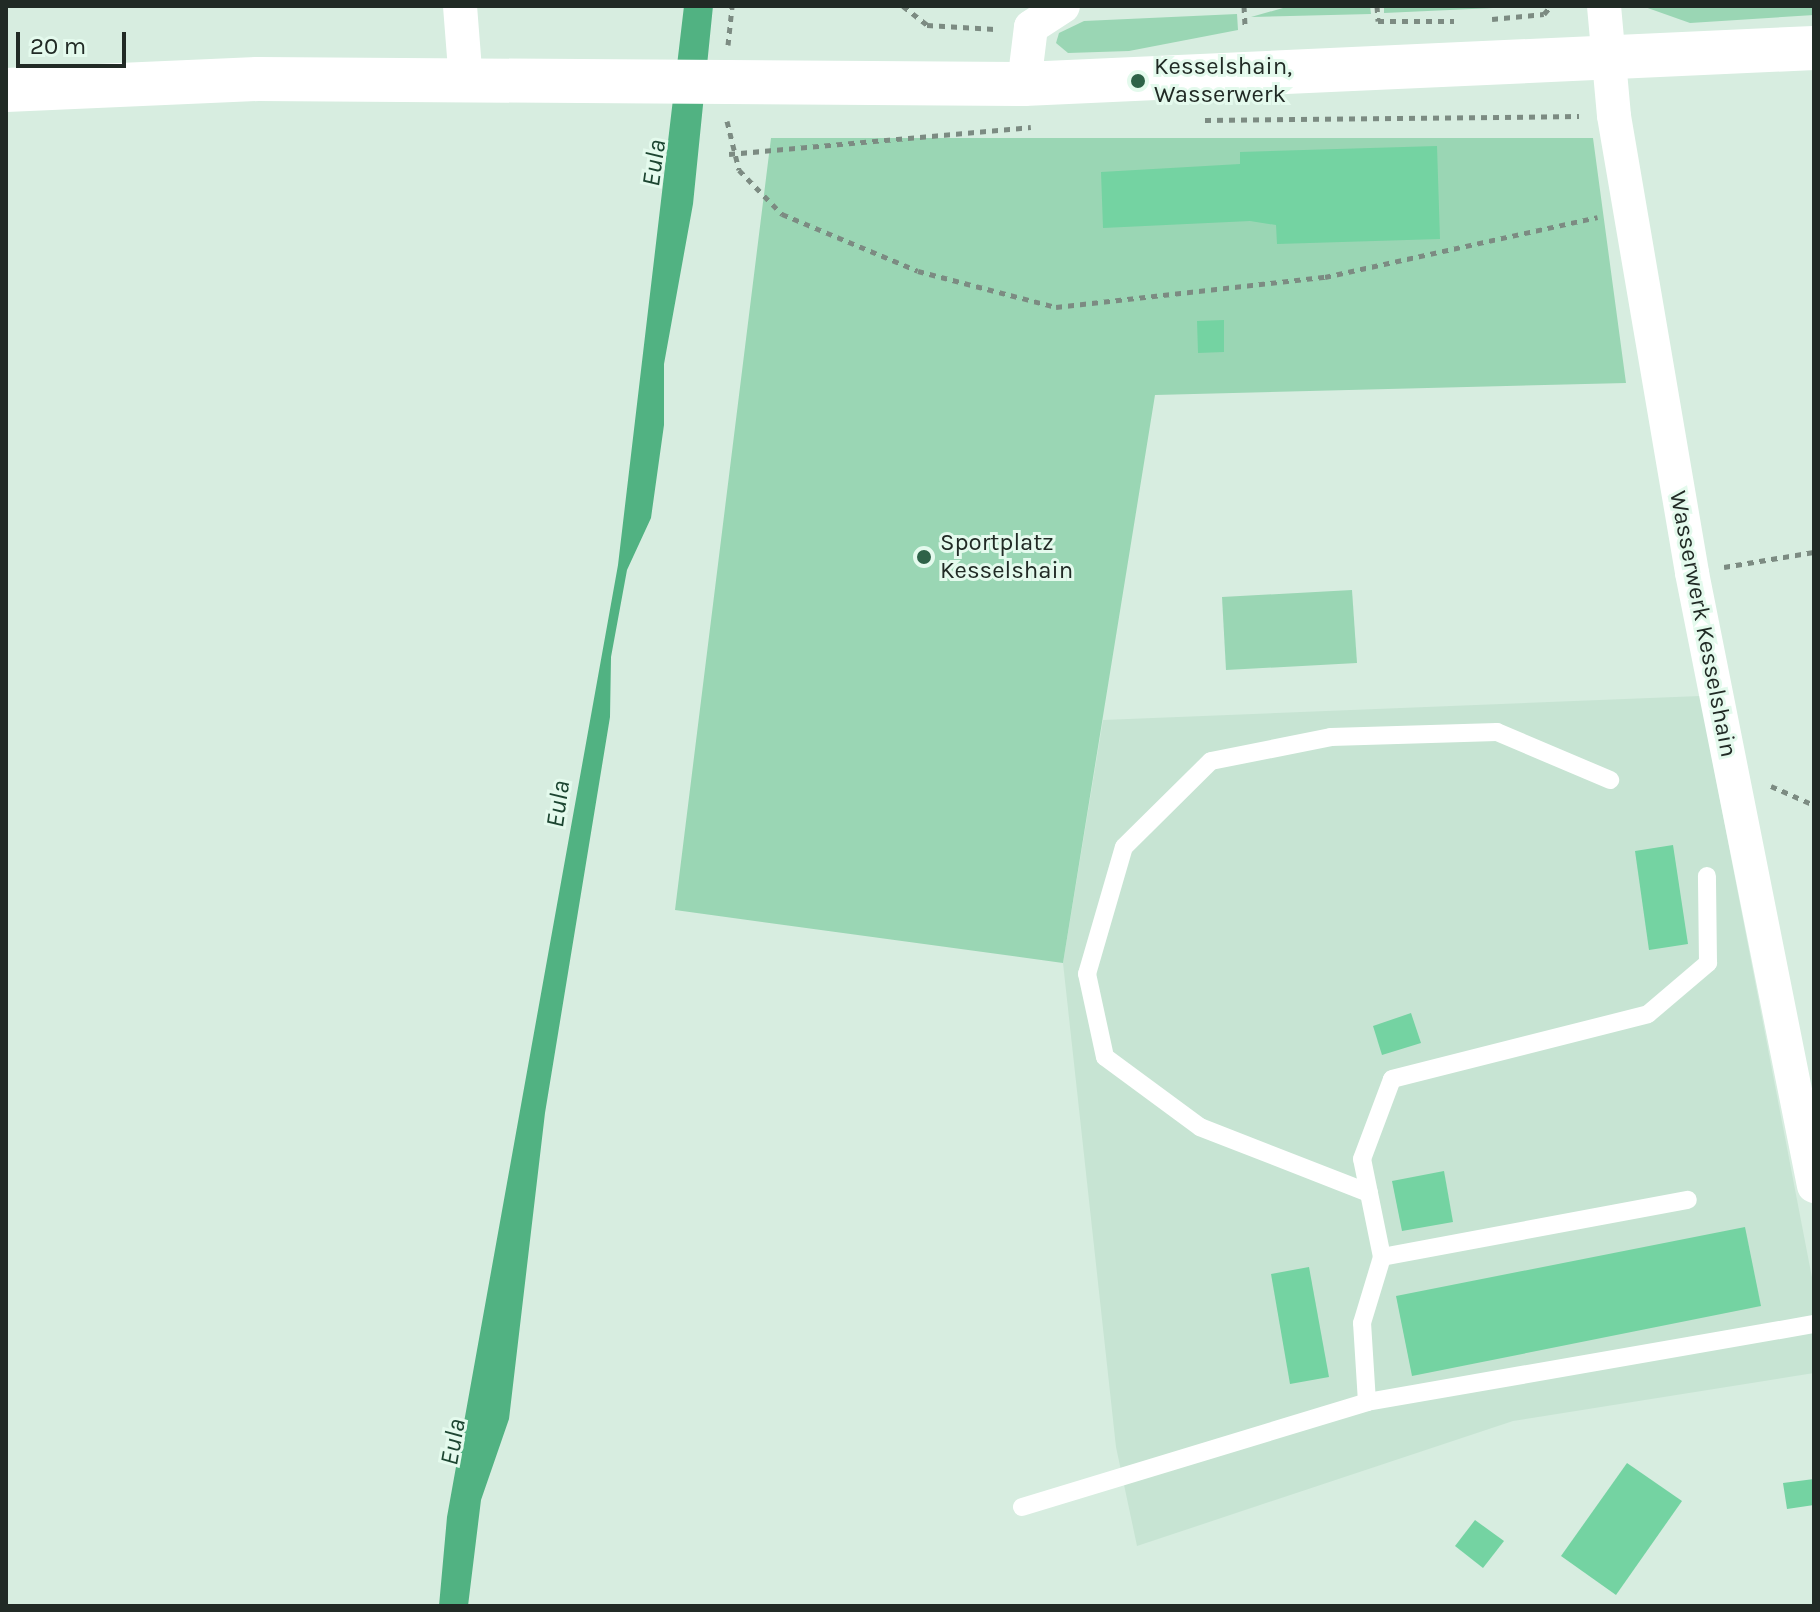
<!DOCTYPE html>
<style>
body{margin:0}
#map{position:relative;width:1820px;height:1612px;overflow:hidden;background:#d7ede0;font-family:Karla,sans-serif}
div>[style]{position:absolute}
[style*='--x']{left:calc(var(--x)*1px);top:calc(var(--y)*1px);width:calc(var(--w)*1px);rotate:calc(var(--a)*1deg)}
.built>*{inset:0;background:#c7e4d3}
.green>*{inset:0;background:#9ad6b4}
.water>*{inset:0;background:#51b282}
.building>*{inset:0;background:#74d3a2}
.path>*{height:5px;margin-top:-2.5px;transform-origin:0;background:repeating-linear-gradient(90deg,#7c8b82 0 6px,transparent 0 12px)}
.service>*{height:18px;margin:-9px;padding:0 9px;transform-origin:9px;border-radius:9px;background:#fff}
.minor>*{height:34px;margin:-17px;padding:0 17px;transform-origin:17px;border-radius:17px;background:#fff}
.secondary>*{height:44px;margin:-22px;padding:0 22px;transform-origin:22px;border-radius:22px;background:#fff}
.dots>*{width:22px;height:22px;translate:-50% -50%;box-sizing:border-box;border:4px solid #e4faed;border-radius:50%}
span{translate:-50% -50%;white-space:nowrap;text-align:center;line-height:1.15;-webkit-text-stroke:6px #e4faed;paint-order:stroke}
.poi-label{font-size:24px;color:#212a25}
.left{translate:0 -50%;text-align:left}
.street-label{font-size:24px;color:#212a25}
.water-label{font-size:26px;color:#1c4531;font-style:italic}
.frame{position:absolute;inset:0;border:8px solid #212a25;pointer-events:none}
.scale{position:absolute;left:16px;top:32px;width:110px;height:36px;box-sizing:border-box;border:4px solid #212a25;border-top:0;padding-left:10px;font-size:24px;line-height:28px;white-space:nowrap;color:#212a25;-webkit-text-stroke:6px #e4faed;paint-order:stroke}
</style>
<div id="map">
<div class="built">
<i style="clip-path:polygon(1700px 696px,1814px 1288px,1814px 1373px,1513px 1421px,1137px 1546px,1116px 1447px,1063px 963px,1103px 720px)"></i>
</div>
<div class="green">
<i style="clip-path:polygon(1290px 6px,1370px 6px,1371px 14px,1251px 17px)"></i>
<i style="clip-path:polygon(1384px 6px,1537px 6px,1384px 13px)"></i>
<i style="clip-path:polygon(1642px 6px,1814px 6px,1814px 15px,1690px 23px)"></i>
<i style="clip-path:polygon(1237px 14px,1238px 30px,1129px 51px,1068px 53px,1056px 43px,1059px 33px,1084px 21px)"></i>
<i style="clip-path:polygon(771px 138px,1593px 138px,1626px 383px,1155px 395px,1063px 963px,675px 910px)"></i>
<i style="clip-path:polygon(1352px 590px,1357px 663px,1226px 670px,1222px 597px)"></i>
</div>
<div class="water">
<i style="clip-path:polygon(684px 6px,713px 6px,693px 204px,664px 364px,664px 425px,651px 518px,627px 570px,611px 657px,610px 717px,545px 1113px,509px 1419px,481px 1500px,468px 1606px,439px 1606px,447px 1517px,618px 565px)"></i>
</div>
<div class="building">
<i style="clip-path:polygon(1437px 146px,1440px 239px,1277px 244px,1276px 225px,1250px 221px,1103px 228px,1101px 172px,1240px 164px,1240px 152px)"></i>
<i style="clip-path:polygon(1224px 320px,1224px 352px,1198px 353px,1197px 321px)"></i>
<i style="clip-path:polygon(1673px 845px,1688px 944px,1649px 950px,1635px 851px)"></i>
<i style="clip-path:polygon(1411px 1013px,1421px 1043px,1382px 1055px,1373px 1026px)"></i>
<i style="clip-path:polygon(1444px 1171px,1453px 1222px,1402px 1231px,1392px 1181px)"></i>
<i style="clip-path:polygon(1745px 1227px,1761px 1306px,1412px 1376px,1396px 1296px)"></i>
<i style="clip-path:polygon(1309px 1267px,1329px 1377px,1290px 1384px,1271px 1274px)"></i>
<i style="clip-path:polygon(1627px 1463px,1682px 1501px,1616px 1595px,1561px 1556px)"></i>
<i style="clip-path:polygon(1814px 1479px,1814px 1505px,1787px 1509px,1783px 1483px)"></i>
<i style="clip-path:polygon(1475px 1520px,1504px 1541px,1483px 1568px,1455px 1546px)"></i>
</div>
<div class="path">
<i style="--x:903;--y:6;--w:31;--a:38"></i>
<i style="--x:927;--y:25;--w:68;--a:3.4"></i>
<i style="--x:1244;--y:6;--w:21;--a:87"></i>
<i style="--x:1377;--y:6;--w:15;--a:86"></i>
<i style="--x:1378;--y:21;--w:76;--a:0"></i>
<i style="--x:1492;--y:19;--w:52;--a:-5.5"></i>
<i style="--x:1544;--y:14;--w:11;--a:-49"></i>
<i style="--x:728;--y:45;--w:39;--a:-84"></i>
<i style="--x:1205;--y:120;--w:374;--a:-0.6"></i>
<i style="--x:727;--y:121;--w:50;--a:76.2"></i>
<i style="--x:739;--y:170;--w:62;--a:45.7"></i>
<i style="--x:782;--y:214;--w:147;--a:22.7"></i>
<i style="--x:918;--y:271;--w:143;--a:14.6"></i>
<i style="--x:1056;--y:307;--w:271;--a:-6.4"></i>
<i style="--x:1325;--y:277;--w:279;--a:-12.4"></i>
<i style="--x:729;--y:154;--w:303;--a:-5.1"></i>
<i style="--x:1724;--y:567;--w:91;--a:-9.5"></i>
<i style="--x:1771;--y:786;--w:47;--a:23.8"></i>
</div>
<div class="service">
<i style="--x:1369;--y:1193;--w:181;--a:-158.7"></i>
<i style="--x:1200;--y:1127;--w:118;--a:-143.6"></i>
<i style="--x:1105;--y:1057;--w:85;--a:-102.2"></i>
<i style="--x:1087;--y:974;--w:132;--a:-73.8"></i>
<i style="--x:1124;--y:847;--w:122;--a:-44.7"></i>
<i style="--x:1211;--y:761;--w:122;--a:-11.3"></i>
<i style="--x:1331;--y:737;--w:166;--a:-1.7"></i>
<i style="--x:1497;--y:732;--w:123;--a:23"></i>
<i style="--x:1382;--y:1257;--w:100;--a:-101.5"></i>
<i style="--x:1362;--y:1159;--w:85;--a:-69.4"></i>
<i style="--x:1392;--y:1079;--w:264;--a:-14.2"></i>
<i style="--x:1648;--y:1014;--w:79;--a:-40.4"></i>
<i style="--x:1708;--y:963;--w:87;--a:-90.7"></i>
<i style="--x:1367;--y:1402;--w:79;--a:-93.6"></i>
<i style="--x:1362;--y:1323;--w:69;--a:-73.1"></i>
<i style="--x:1382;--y:1257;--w:311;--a:-10.6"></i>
<i style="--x:1022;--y:1507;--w:361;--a:-16.9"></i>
<i style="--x:1367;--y:1402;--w:454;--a:-9.9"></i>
</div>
<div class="minor">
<i style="--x:460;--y:6;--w:77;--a:85.5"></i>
<i style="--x:1604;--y:6;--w:110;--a:84.8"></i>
<i style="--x:1614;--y:116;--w:464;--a:80.3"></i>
<i style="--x:1692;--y:573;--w:625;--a:78.74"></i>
<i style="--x:1024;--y:84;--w:57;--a:-83"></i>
<i style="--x:1031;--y:27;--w:38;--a:-33"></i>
</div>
<div class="secondary">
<i style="--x:6;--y:90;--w:252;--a:-2.5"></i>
<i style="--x:258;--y:79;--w:766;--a:0.37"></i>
<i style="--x:1024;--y:84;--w:791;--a:-2.61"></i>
</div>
<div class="dots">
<i style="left:1138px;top:81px;background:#2e6248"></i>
<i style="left:924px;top:557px;background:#2e6248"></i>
</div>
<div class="poi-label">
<span class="left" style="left:1154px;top:81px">Kesselshain,<br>Wasserwerk</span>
<span class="left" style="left:940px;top:557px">Sportplatz<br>Kesselshain</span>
</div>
<div class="street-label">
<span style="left:1703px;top:624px;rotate:79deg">Wasserwerk Kesselshain</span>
</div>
<div class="water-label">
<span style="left:654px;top:163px;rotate:-82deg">Eula</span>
<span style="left:558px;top:804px;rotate:-82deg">Eula</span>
<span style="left:453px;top:1442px;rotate:-80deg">Eula</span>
</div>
<div class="frame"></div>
<div class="scale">20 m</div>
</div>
